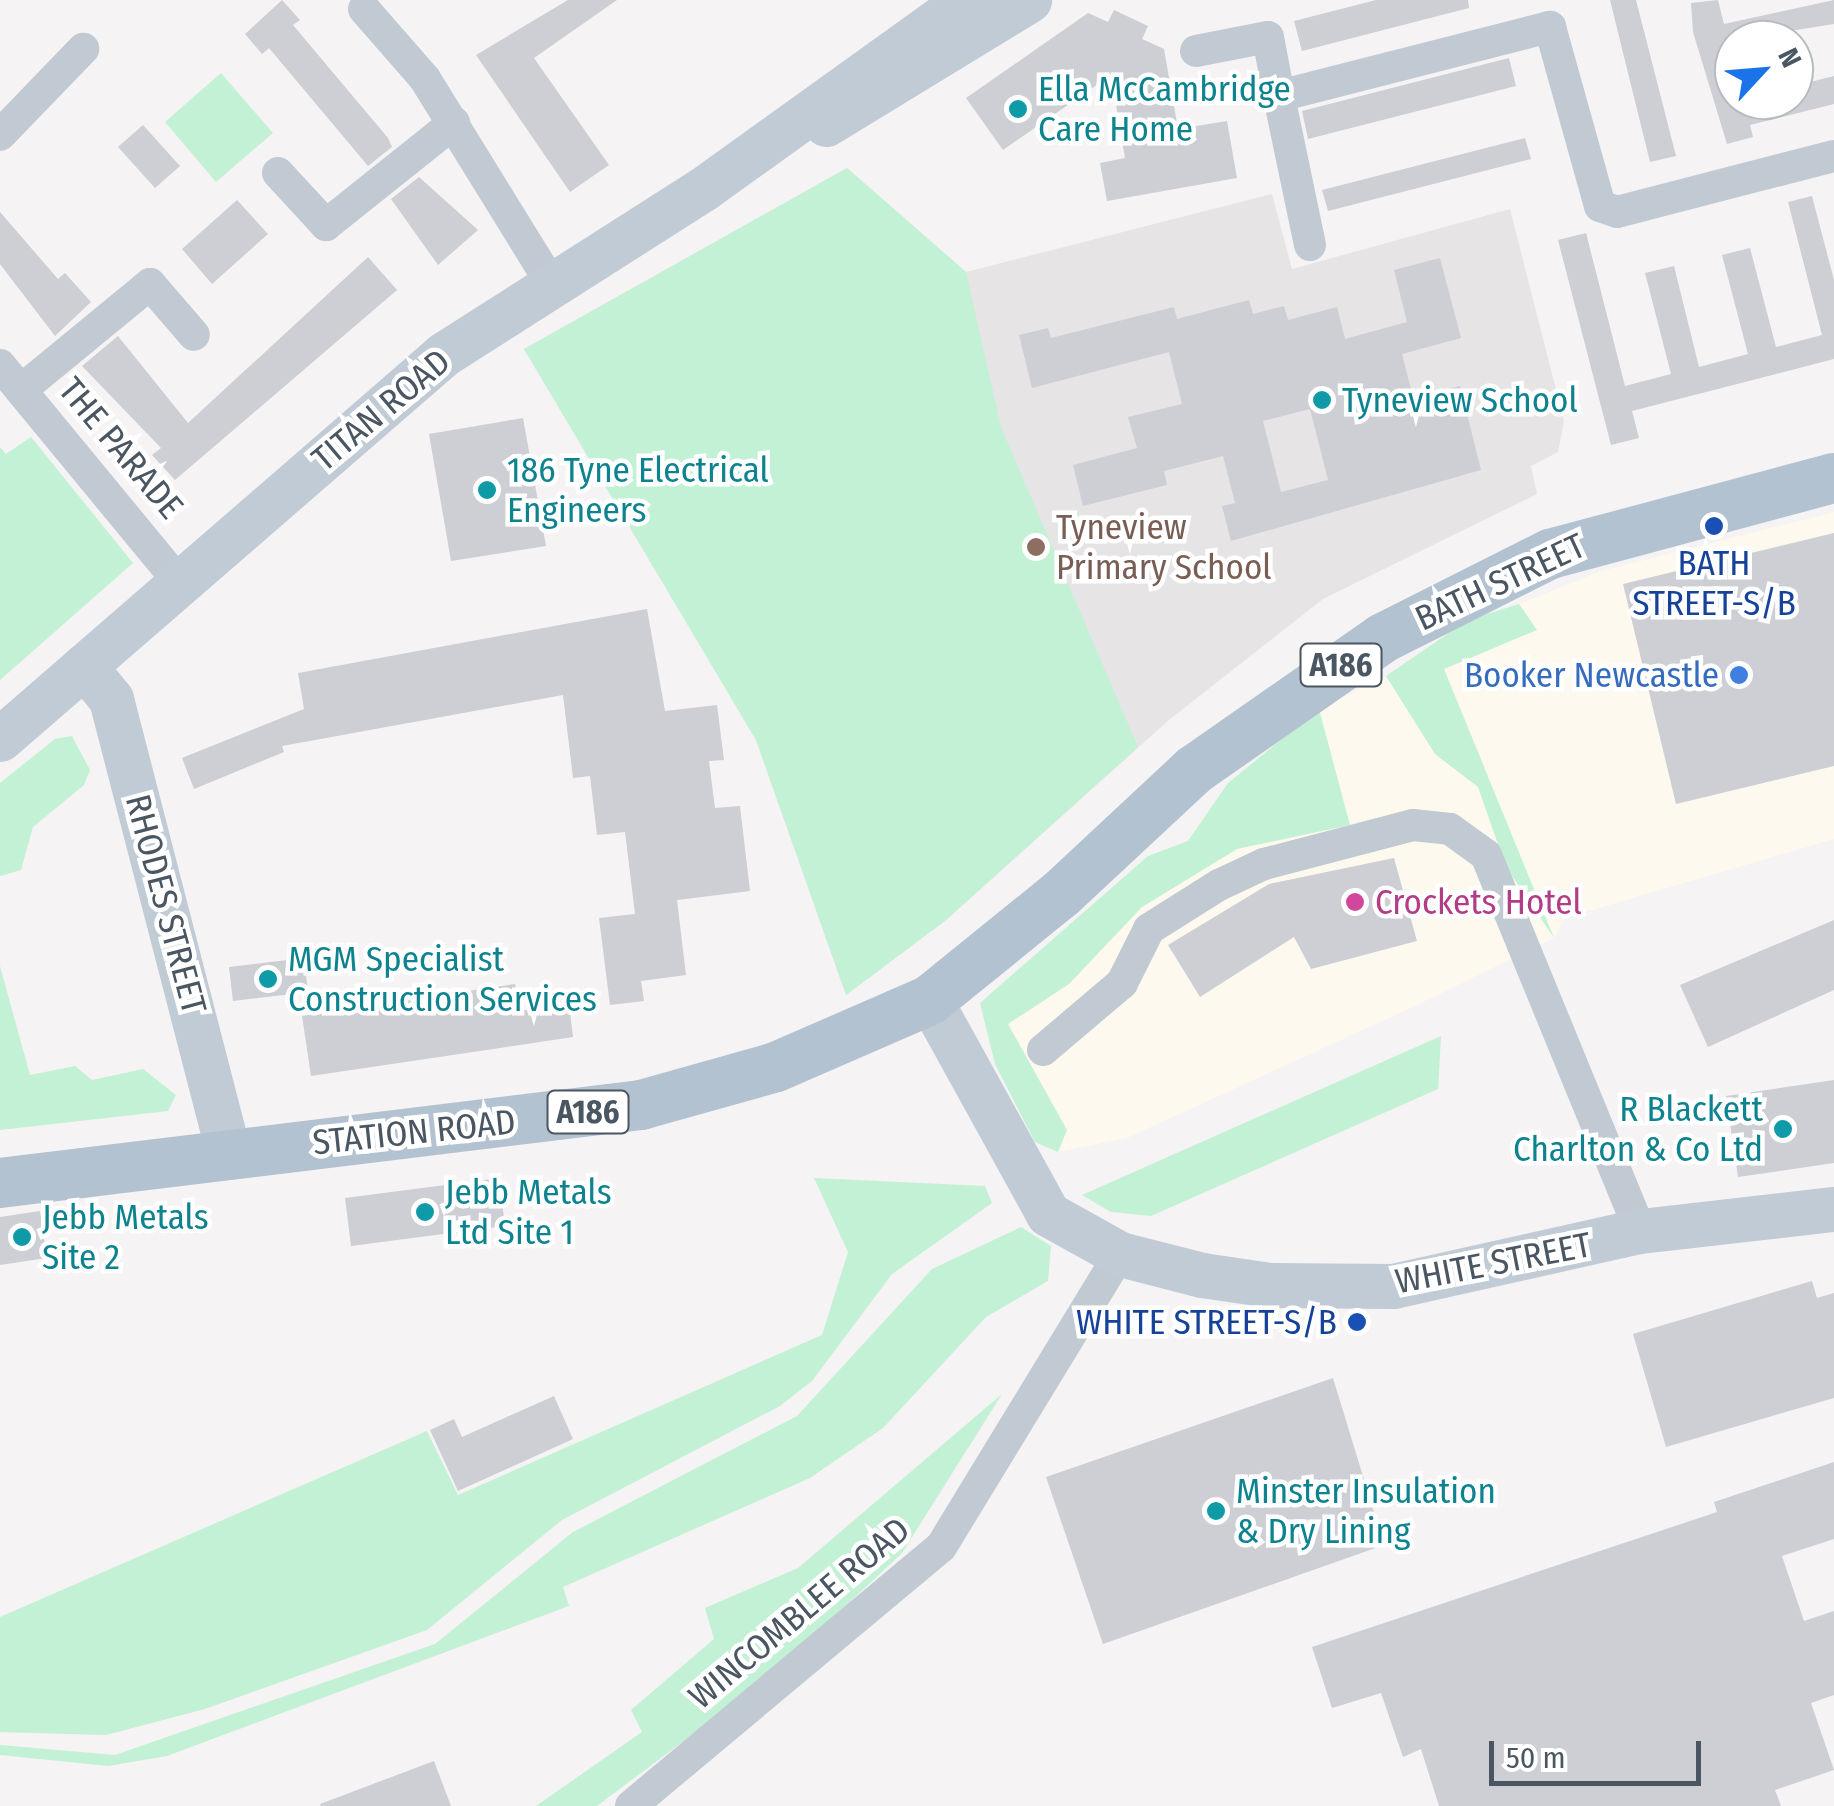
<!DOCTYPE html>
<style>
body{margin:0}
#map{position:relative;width:1834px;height:1806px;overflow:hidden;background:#f5f3f3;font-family:"Fira Sans Condensed",sans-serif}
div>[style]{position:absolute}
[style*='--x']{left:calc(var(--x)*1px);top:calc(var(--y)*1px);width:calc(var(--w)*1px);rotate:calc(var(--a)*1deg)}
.commercial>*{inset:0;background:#fdf9ef}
.education>*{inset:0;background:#e6e4e5}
.green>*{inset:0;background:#c3f1d5}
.building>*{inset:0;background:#cdcfd5}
.street>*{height:32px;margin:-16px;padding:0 16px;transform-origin:16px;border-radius:16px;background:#c1cad2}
.secondary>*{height:45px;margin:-22.5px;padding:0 22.5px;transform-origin:22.5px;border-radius:22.5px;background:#c1cbd6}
.primary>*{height:50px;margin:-25px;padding:0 25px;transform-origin:25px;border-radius:25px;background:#b3c2d1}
.dots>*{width:28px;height:28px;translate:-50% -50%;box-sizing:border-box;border:5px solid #fff;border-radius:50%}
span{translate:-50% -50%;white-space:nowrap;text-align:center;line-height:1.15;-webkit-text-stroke:9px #fff;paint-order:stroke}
.shield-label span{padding:2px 8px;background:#fff;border:2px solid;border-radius:8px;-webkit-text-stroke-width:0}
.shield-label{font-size:32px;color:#4a5661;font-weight:700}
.culture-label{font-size:35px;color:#0d838f}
.left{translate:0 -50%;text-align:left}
.right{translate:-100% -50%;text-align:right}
.street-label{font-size:35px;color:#4a5661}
.education-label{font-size:35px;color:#785e54}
.transit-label{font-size:35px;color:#164399}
.shop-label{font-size:35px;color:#366cbe}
.hotel-label{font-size:35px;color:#b23c85}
.north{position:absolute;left:1714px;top:20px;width:100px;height:100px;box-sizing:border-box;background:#fff;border:2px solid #b7bbc0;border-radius:50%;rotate:64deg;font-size:28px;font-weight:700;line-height:40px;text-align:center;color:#4a5661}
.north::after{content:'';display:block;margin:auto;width:35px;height:45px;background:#1a73e8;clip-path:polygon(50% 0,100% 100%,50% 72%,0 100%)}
.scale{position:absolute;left:1489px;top:1741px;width:212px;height:45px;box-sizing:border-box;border:5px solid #4a5661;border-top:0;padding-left:12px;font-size:30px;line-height:35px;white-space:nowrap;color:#4a5661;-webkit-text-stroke:8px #fff;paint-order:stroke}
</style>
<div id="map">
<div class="commercial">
<i style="clip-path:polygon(1834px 512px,1834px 839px,1565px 918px,1554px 938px,1415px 1006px,1127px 1138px,1058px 1152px,1067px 1130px,1008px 1024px,1069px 984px,1142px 907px,1237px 849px,1349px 825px,1319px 709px,1386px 676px,1435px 754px,1478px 787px,1506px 867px,1551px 932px,1444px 669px,1536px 630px,1519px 604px,1601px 571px)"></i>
</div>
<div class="education">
<i style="clip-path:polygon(847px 168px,966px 272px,1272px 194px,1292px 269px,1510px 209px,1564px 421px,1558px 452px,1531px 466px,1537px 494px,1323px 599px,1169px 720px,946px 920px,846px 995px,756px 740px,524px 349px)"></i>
</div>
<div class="green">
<i style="clip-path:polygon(221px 73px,273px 133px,216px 182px,165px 122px)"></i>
<i style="clip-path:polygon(847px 168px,966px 272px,1001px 427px,1138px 747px,946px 920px,846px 995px,756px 740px,524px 349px)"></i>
<i style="clip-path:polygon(31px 437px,133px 563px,0 680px,0 447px,6px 454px)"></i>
<i style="clip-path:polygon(1519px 604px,1537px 630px,1444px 669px,1554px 938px,1506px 867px,1478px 787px,1435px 754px,1386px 676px,1468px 620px)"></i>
<i style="clip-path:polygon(1319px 709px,1350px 825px,1237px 849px,1142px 907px,1069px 984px,1008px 1024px,1067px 1130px,1058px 1152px,1035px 1142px,995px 1064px,980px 1003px,1148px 856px,1188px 841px,1228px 783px)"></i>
<i style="clip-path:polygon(72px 736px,90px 770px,84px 785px,33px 827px,21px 870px,0 876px,0 783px,55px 739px)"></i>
<i style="clip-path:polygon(0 966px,30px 1075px,75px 1066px,92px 1080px,143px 1069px,176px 1095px,168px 1111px,0 1130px)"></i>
<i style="clip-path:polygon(1441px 1036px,1438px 1089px,1151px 1216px,1111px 1212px,1082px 1195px)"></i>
<i style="clip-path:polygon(814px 1178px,985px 1186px,992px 1203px,892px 1274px,812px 1381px,780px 1406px,562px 1520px,427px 1630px,205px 1709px,106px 1735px,0 1732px,0 1617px,427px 1431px,458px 1495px,822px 1335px,848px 1252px)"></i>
<i style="clip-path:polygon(1021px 1227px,1051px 1246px,1048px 1281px,986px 1317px,883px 1428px,810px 1478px,563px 1587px,569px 1606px,167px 1756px,108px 1766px,0 1755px,0 1745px,115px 1755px,435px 1644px,573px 1532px,797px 1416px,932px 1269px)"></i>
<i style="clip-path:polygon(1002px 1394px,902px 1553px,773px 1674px,597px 1806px,536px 1806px,642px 1732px,631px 1710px,714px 1639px,705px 1608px,798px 1568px)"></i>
</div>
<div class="building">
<i style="clip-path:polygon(282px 0,300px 20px,293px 25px,388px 138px,392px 147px,368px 166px,269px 48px,262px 54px,245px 34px)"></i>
<i style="clip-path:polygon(568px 0,617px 0,534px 58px,609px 165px,570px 192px,476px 55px)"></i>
<i style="clip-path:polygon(1376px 0,1468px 0,1469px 8px,1302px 51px,1294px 21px)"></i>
<i style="clip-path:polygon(1610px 0,1636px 0,1676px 156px,1650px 162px)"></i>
<i style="clip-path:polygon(1718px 0,1724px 24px,1834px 0,1834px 24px,1734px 40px,1734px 100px,1794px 100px,1794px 86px,1834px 76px,1834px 104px,1750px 125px,1753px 137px,1727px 144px,1693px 32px,1691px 3px)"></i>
<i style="clip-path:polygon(1114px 10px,1148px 26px,1142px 39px,1164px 49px,1178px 129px,1227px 121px,1237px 178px,1107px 201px,1100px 163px,1125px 158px,1111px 75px,1003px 150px,966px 98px,1088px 13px,1108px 22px)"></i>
<i style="clip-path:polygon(1509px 58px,1516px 86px,1308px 139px,1302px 111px)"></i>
<i style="clip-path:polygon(143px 125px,180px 166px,155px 188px,118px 147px)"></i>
<i style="clip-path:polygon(1525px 138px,1531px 159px,1328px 211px,1322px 190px)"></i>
<i style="clip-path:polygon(419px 177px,478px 230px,438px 265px,391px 199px)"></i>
<i style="clip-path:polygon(1812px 196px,1834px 280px,1834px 359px,1632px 411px,1639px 438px,1611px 445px,1558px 240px,1586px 233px,1625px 386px,1671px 374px,1645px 273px,1674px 266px,1699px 367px,1748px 354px,1722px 255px,1750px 248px,1776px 347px,1822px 335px,1788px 202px)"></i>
<i style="clip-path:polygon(237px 200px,268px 234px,212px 284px,182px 249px)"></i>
<i style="clip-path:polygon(0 212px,58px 279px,65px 273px,91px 302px,55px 336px,0 264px)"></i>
<i style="clip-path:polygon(368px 257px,397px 290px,175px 480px,152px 455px,161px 448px,82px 366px,118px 336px,188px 423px)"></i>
<i style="clip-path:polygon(evenodd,1440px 258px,1461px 338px,1402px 354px,1413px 397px,1460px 386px,1481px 470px,1231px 541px,1222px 506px,1235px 503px,1223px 456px,1164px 471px,1167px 485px,1083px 506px,1073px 465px,1137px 448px,1128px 417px,1182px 404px,1169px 352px,1032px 388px,1019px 335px,1048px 328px,1051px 338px,1174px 307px,1177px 319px,1249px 300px,1253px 314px,1284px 306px,1288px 320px,1337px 307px,1345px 339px,1407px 322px,1394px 270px,1440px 258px,1310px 409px,1328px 480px,1281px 492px,1263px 421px,1310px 409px)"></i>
<i style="clip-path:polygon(523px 418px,546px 546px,451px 561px,429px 434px)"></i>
<i style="clip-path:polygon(1834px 533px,1834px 766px,1676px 804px,1623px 584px)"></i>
<i style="clip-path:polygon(647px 609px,665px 711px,717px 705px,724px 760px,709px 761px,715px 808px,740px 806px,750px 891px,677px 900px,686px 975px,641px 981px,644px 1001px,610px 1005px,599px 918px,635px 914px,625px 832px,597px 835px,590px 776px,573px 778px,563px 695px,282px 746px,284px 752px,194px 789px,182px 758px,304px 709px,298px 673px)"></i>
<i style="clip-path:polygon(1394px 858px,1417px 941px,1311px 969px,1294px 937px,1200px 997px,1168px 945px,1269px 884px)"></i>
<i style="clip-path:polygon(1834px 920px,1834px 990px,1708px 1047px,1680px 985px)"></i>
<i style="clip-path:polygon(304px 958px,308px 992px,233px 1001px,229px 967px)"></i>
<i style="clip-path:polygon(515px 984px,520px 1011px,569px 1004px,573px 1037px,311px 1076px,302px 1016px)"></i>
<i style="clip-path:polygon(1834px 1080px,1834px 1163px,1738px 1177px,1726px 1096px)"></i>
<i style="clip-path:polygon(499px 1178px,505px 1226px,351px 1246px,345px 1198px)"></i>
<i style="clip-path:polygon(40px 1211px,47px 1258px,0 1265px,0 1217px)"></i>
<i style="clip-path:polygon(1812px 1281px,1817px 1298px,1834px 1293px,1834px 1398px,1666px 1447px,1633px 1334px)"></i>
<i style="clip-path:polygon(1333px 1378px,1384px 1545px,1103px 1644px,1046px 1477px)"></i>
<i style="clip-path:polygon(554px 1396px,573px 1439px,458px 1491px,430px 1430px,454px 1419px,462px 1437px)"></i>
<i style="clip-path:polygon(1834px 1462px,1834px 1539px,1782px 1556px,1804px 1621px,1834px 1611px,1834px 1695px,1811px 1703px,1834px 1770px,1775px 1790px,1781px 1806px,1439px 1806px,1421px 1749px,1403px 1757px,1381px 1693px,1332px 1708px,1312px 1647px,1717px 1512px,1714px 1502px)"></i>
<i style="clip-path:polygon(434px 1761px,451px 1806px,321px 1806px,320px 1804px)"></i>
</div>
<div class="street">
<i style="--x:364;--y:9;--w:93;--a:48.9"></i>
<i style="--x:425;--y:79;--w:243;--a:58.3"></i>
<i style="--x:1196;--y:51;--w:73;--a:-11"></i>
<i style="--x:1268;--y:37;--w:60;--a:79.4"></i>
<i style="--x:0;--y:135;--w:120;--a:-46"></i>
<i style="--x:278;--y:173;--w:71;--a:47.3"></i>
<i style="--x:326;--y:225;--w:164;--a:-38.6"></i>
<i style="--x:1310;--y:245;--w:152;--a:-101.8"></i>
<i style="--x:1279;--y:96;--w:280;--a:-14.3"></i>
<i style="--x:1550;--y:27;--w:186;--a:74.4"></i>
<i style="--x:1600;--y:206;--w:18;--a:19"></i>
<i style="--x:1617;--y:212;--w:224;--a:-14.5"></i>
<i style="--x:0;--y:365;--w:283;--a:50.5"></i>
<i style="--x:21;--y:390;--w:167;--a:-39.4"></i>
<i style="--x:150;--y:284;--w:67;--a:49.2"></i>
<i style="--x:1043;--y:1050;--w:104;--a:-40.3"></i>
<i style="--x:1122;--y:983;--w:60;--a:-63.4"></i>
<i style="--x:1149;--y:929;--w:83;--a:-32.2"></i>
<i style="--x:1219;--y:885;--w:50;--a:-25"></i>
<i style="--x:1264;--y:864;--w:154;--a:-14.7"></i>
<i style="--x:1413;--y:825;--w:37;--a:6"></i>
<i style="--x:1450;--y:829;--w:44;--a:35.8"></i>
<i style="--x:1486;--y:855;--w:406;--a:67.7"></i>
<i style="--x:631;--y:1806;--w:404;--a:-39.9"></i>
<i style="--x:941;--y:1547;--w:343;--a:-58.6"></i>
</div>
<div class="secondary">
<i style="--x:826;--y:124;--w:238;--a:-31.4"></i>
<i style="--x:84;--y:666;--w:43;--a:50.7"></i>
<i style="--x:111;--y:699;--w:467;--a:75.5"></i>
<i style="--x:0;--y:739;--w:588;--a:-40.93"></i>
<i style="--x:444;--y:354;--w:307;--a:-32.5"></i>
<i style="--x:703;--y:189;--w:324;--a:-35.7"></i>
<i style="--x:930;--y:1000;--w:244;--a:61.1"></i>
<i style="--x:1048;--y:1214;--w:82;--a:29.1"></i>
<i style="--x:1120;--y:1254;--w:85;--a:14.4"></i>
<i style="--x:1202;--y:1275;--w:69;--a:8.4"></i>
<i style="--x:1270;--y:1285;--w:123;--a:0.5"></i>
<i style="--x:1393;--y:1286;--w:253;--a:-12.6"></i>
<i style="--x:1640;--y:1231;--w:195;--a:-6.5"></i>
</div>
<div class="primary">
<i style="--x:0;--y:1183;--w:646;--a:-6.94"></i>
<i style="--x:641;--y:1105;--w:140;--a:-15.7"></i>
<i style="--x:776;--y:1067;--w:168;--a:-23.5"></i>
<i style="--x:930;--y:1000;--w:169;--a:-39"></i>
<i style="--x:1061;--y:894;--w:182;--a:-43"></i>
<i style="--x:1194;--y:770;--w:231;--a:-34.9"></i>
<i style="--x:1383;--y:638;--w:187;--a:-26.7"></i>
<i style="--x:1550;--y:554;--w:294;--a:-15"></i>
</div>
<div class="dots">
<i style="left:1018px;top:109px;background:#0f9aa8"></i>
<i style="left:1322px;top:400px;background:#0f9aa8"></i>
<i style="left:487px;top:490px;background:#0f9aa8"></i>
<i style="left:1714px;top:526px;background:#1a4fb4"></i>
<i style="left:1036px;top:547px;background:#8d6e63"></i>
<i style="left:1739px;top:675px;background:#3f7fe0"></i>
<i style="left:1355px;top:902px;background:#d1479c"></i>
<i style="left:268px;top:979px;background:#0f9aa8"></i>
<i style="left:1783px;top:1129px;background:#0f9aa8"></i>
<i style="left:425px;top:1212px;background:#0f9aa8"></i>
<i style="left:22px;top:1237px;background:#0f9aa8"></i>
<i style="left:1357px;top:1322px;background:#1a4fb4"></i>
<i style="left:1216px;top:1511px;background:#0f9aa8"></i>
</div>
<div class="shield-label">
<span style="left:1341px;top:665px">A186</span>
<span style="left:588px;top:1112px">A186</span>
</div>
<div class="culture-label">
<span class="left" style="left:1038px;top:109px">Ella McCambridge<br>Care Home</span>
<span class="left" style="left:1342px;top:400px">Tyneview School</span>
<span class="left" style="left:507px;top:490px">186 Tyne Electrical<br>Engineers</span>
<span class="left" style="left:288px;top:979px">MGM Specialist<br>Construction Services</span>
<span class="right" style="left:1763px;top:1129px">R Blackett<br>Charlton &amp; Co Ltd</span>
<span class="left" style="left:445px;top:1212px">Jebb Metals<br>Ltd Site 1</span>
<span class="left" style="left:42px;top:1237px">Jebb Metals<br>Site 2</span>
<span class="left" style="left:1236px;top:1511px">Minster Insulation<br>&amp; Dry Lining</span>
</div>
<div class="street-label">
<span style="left:381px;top:410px;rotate:-40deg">TITAN ROAD</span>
<span style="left:121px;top:448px;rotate:50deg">THE PARADE</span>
<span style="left:1500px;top:582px;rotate:-25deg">BATH STREET</span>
<span style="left:166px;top:904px;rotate:75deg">RHODES STREET</span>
<span style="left:414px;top:1132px;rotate:-6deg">STATION ROAD</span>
<span style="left:1493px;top:1263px;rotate:-11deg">WHITE STREET</span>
<span style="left:799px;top:1613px;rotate:-40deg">WINCOMBLEE ROAD</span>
</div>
<div class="education-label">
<span class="left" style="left:1056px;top:547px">Tyneview<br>Primary School</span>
</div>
<div class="transit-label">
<span style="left:1714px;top:583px">BATH<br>STREET-S/B</span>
<span class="right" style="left:1337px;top:1322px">WHITE STREET-S/B</span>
</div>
<div class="shop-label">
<span class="right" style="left:1719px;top:675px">Booker Newcastle</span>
</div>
<div class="hotel-label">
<span class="left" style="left:1375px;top:902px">Crockets Hotel</span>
</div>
<div class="north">N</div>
<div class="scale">50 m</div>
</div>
